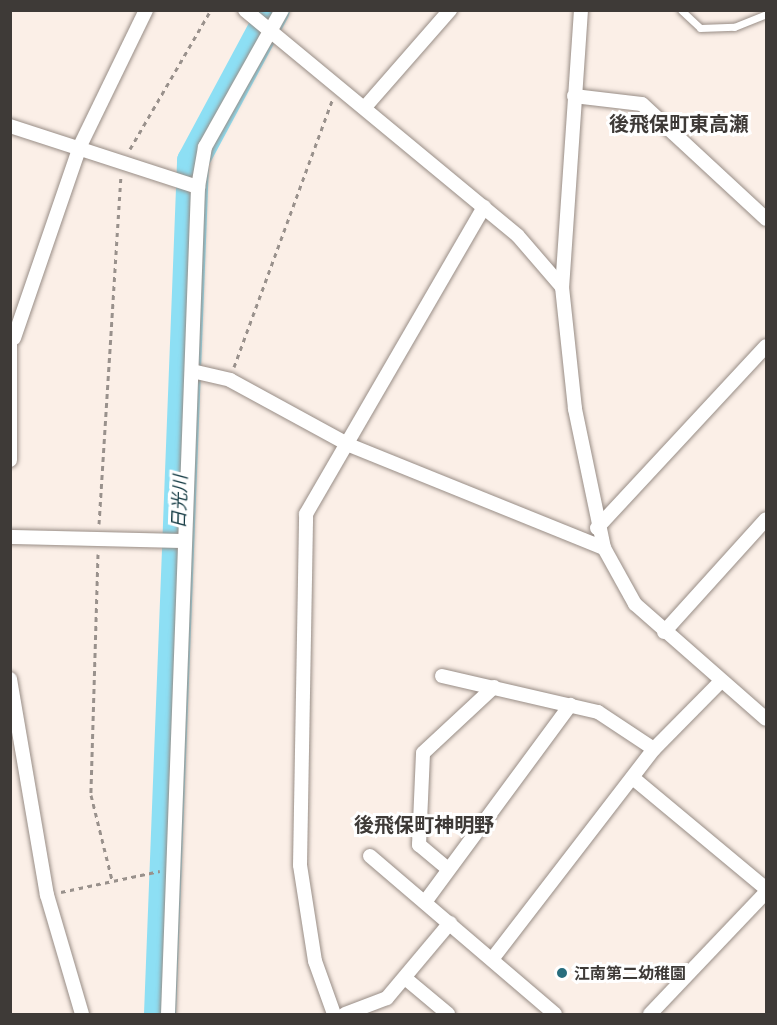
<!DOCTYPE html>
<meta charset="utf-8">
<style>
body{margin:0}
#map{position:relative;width:777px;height:1025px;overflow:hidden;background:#fbefe7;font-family:Mulish,"Noto Sans JP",sans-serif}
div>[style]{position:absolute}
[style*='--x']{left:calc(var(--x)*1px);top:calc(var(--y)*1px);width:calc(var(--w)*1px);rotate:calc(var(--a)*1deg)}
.river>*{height:32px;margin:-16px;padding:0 16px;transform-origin:16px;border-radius:16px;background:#8ddff4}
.path>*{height:3px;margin-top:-1.5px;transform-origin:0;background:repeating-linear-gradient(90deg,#99918c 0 4.5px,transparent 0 9px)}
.roads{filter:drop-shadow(0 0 2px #988d86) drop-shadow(0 0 2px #988d86)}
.lane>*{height:7px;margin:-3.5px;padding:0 3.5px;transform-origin:3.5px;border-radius:3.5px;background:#fff}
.street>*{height:14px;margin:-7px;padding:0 7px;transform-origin:7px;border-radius:7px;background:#fff}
.dots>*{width:16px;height:16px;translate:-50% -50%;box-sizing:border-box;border:3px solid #fff;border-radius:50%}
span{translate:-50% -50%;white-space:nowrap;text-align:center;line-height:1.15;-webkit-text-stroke:6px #fff;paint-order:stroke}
.poi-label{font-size:16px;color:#3e3a37;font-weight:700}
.left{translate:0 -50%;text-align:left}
.water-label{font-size:18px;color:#113841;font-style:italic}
.quarter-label{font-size:20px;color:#3e3a37;font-weight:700}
.frame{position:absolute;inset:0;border:12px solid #3e3a37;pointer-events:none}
</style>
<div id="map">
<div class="river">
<i style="--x:160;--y:1014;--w:854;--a:-87.78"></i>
<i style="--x:193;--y:161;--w:171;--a:-61.8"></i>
</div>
<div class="path">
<i style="--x:130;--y:149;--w:161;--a:-59.8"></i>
<i style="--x:234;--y:367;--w:284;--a:-69.8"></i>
<i style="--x:99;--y:524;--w:348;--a:-86.4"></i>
<i style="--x:98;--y:554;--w:241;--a:91.7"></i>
<i style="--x:91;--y:795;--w:88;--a:76.1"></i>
<i style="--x:61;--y:892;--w:101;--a:-12"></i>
</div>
<div class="roads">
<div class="lane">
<i style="--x:681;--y:10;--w:26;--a:43"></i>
<i style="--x:700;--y:28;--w:34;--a:-2"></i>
<i style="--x:734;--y:27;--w:35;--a:-22"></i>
</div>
<div class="street">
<i style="--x:245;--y:10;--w:354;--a:39.6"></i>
<i style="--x:518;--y:236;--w:67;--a:49.2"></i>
<i style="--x:581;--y:10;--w:278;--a:93.9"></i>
<i style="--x:562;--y:287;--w:123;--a:83.9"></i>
<i style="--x:575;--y:409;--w:142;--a:78.2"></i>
<i style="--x:574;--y:96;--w:68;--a:6.7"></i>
<i style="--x:642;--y:104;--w:169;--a:42.8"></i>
<i style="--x:366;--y:106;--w:128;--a:-48.8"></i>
<i style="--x:10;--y:126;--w:198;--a:18"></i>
<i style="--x:10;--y:338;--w:122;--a:90"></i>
<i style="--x:14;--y:338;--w:203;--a:-71"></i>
<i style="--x:80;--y:146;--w:151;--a:-64.1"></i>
<i style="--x:192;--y:371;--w:39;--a:13"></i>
<i style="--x:230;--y:380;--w:136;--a:28.6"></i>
<i style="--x:349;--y:445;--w:275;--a:22"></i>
<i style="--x:604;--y:548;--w:64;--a:61"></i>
<i style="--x:635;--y:604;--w:174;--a:41.3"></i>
<i style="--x:597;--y:528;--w:248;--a:-47.1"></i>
<i style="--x:10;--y:537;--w:175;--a:1.3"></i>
<i style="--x:664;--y:632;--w:152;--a:-47.9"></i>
<i style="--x:442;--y:676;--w:160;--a:13"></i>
<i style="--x:598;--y:712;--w:67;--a:33.5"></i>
<i style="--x:10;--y:679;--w:219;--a:80.3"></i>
<i style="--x:47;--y:895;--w:124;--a:73.6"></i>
<i style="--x:633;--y:778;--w:173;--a:39.8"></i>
<i style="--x:370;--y:856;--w:243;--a:40.5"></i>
<i style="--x:448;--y:869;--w:38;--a:-140"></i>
<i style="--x:419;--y:845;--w:92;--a:-87.5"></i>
<i style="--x:423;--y:753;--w:97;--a:-42.9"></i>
<i style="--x:425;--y:902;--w:245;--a:-53.6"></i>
<i style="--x:493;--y:958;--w:264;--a:-52.4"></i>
<i style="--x:654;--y:749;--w:93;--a:-45.4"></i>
<i style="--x:405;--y:978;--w:56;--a:39.9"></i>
<i style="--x:168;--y:1014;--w:828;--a:-87.92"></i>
<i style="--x:198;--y:187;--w:41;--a:-80.1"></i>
<i style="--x:205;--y:147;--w:157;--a:-60.7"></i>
<i style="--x:334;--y:1014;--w:56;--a:-109.7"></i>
<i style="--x:315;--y:961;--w:97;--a:-98.9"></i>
<i style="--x:300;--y:865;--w:351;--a:-89"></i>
<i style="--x:306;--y:514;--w:355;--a:-59.9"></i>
<i style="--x:345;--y:1014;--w:45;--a:-20.9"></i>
<i style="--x:387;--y:998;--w:98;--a:-50"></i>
<i style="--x:650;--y:1014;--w:168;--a:-46.4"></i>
</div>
</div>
<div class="dots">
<i style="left:562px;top:973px;background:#286d7d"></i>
</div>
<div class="poi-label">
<span class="left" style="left:574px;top:973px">江南第二幼稚園</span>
</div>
<div class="water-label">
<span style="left:180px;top:502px;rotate:-88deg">日光川</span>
</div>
<div class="quarter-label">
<span style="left:679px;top:123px">後飛保町東高瀬</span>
<span style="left:424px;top:824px">後飛保町神明野</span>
</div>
<div class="frame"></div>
</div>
